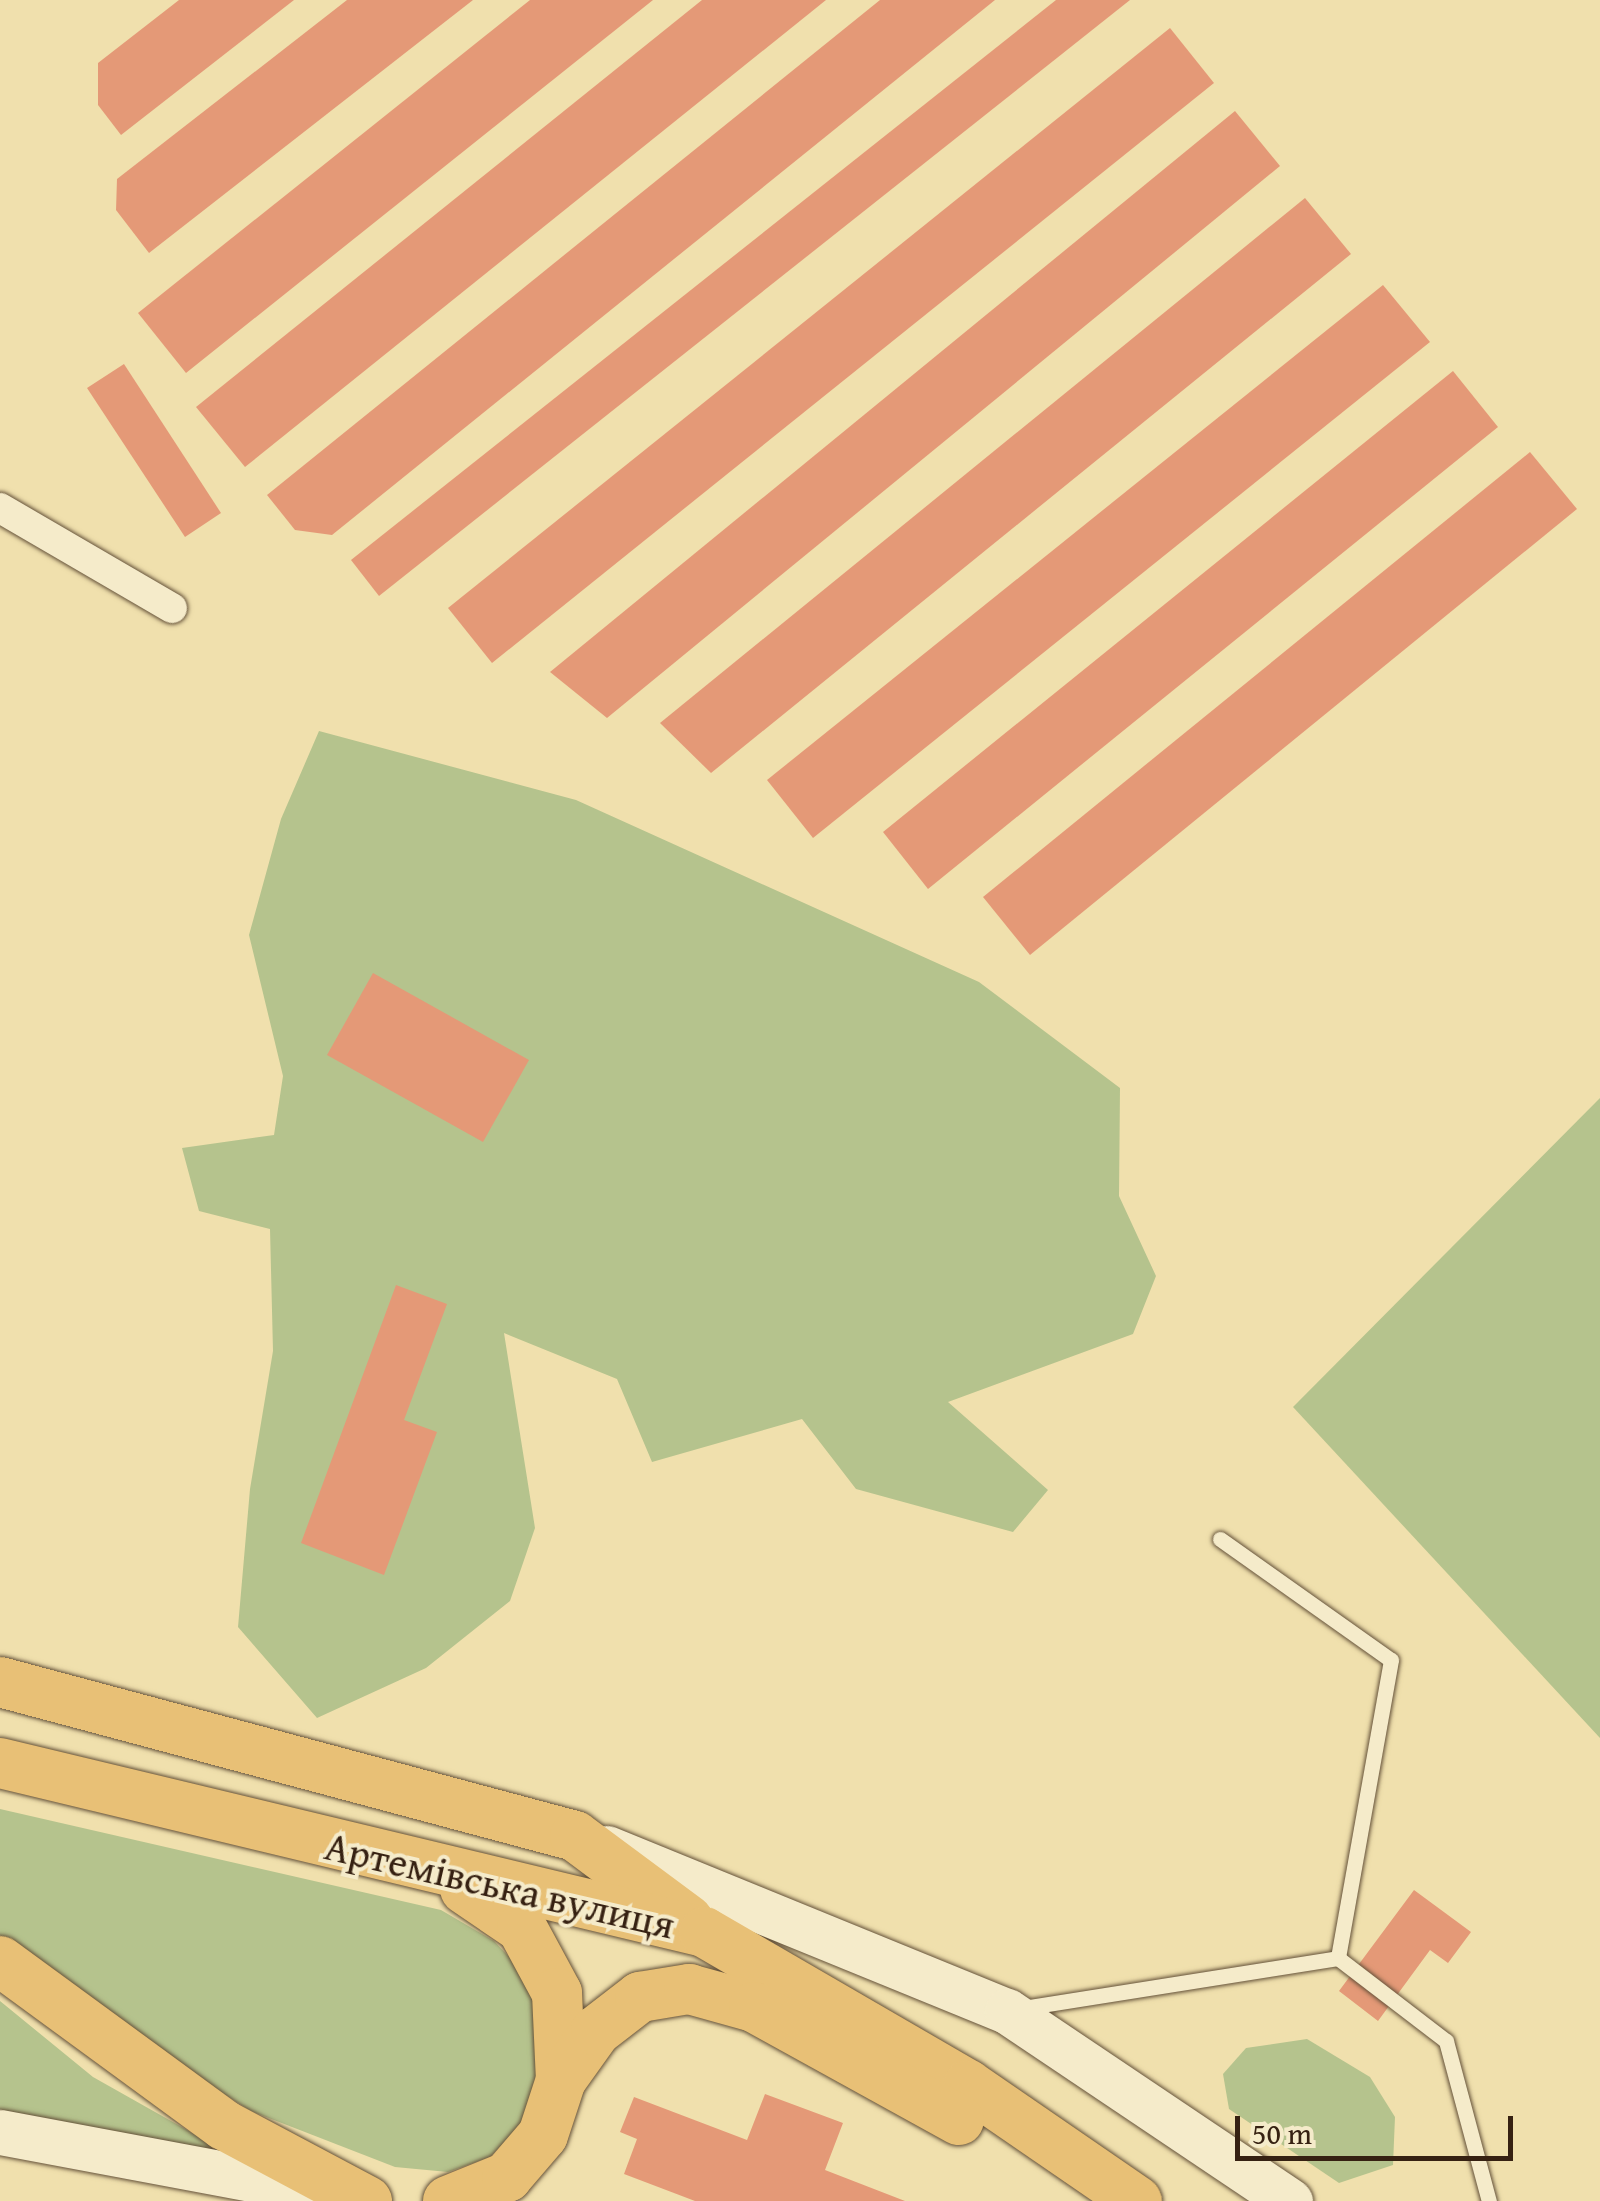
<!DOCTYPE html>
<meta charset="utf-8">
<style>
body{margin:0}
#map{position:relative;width:1600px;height:2201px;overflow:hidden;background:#f0e0ad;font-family:"Gentium Book Plus",serif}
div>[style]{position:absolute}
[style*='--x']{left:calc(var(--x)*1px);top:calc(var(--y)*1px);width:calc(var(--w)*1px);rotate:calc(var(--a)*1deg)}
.green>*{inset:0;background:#b5c38d}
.building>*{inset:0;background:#e49977}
.roads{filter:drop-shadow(0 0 2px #645139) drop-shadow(0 0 2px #645139)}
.lane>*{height:15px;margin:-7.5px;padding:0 7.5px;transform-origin:7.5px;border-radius:7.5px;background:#f5ebca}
.street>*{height:30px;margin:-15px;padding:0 15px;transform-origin:15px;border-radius:15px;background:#f5ebca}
.secondary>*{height:45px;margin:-22.5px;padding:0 22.5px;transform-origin:22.5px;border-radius:22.5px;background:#f5ebca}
.primary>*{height:50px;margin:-25px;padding:0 25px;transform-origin:25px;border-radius:25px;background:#e8c076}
span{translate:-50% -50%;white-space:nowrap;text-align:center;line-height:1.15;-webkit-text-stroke:8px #f5ebca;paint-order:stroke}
.street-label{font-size:40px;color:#362112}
.scale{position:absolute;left:1235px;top:2116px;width:278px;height:45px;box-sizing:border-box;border:5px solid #362112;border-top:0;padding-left:12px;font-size:30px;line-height:35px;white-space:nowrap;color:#362112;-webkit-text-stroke:8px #f5ebca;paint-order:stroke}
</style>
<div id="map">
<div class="green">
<i style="clip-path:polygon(319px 731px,576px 800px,979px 982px,1120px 1088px,1119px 1196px,1156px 1276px,1133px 1334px,948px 1402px,1048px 1490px,1013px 1532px,856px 1489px,802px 1419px,652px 1462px,617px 1379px,504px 1333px,535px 1528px,510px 1601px,426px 1668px,317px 1718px,238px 1627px,250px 1489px,273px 1351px,270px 1229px,199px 1211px,182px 1148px,274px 1135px,283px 1076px,249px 935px,281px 819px)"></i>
<i style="clip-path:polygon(1600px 1098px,1600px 1738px,1293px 1407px)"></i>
<i style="clip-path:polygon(0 1809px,441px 1910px,494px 1941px,525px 1974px,540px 2021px,542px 2070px,527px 2119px,490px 2157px,448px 2172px,395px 2167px,251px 2111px,97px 2014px,0 1935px)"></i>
<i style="clip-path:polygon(0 2001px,93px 2077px,226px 2152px,0 2110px)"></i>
<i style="clip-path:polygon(1307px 2039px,1370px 2077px,1395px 2117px,1393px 2165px,1339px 2183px,1229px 2109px,1223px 2074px,1246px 2048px)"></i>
</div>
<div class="building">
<i style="clip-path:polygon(179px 0,294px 0,121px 135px,98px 105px,98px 63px)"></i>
<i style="clip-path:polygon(347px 0,473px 0,149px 253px,116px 210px,117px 179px)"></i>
<i style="clip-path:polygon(530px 0,653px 0,186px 373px,138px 313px)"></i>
<i style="clip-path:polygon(702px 0,826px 0,245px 467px,196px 407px)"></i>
<i style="clip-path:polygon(880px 0,995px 0,332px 535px,295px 530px,267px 495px)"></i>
<i style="clip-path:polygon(1056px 0,1130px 0,379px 596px,351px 560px)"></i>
<i style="clip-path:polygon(1170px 28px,1214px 83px,492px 663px,448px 608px)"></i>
<i style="clip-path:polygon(1235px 111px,1280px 166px,607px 718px,550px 672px)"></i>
<i style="clip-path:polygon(1305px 198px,1351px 254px,711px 773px,660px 723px)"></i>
<i style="clip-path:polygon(1383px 285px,1430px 342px,813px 838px,767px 780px)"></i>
<i style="clip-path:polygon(124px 364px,221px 513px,185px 537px,87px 388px)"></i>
<i style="clip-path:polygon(1453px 371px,1498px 427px,928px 889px,883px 832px)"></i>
<i style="clip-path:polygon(1530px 452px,1577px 509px,1030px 955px,983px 897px)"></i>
<i style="clip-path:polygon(373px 973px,529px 1060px,483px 1142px,327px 1055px)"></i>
<i style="clip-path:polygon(396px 1285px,447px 1304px,404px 1420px,437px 1432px,384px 1575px,301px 1543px)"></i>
<i style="clip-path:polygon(1414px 1890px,1471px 1932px,1448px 1963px,1430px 1950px,1378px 2021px,1339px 1991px)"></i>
<i style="clip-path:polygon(765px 2094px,843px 2123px,825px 2170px,905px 2201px,695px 2201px,624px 2174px,637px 2139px,620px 2132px,634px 2097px,747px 2140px)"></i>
</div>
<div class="roads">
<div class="lane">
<i style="--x:1220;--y:1539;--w:209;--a:35.3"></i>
<i style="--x:1391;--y:1660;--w:303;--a:100.1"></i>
<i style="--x:1023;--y:2008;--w:319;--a:-9"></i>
<i style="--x:1338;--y:1958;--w:136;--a:37.5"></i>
<i style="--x:1446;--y:2041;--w:166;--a:75"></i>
</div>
<div class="street">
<i style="--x:0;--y:508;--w:199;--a:30.2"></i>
</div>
<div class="secondary">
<i style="--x:607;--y:1848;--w:432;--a:22.2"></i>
<i style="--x:1007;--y:2011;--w:341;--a:33.9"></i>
<i style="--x:0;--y:2132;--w:348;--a:10.6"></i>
</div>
<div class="primary">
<i style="--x:0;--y:1682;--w:595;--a:14.99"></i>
<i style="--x:575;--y:1836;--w:141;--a:36.6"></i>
<i style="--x:0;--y:1763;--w:724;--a:13.5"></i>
<i style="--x:704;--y:1932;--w:305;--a:30.1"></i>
<i style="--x:968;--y:2085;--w:205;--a:34.5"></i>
<i style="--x:465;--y:1889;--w:69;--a:34.4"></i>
<i style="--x:522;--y:1928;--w:74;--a:61.7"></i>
<i style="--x:557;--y:1993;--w:87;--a:87.4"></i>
<i style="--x:0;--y:1961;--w:278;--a:36.2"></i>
<i style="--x:224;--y:2125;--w:162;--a:28"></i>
<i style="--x:448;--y:2201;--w:64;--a:-22.1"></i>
<i style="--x:507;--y:2177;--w:55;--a:-49.4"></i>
<i style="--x:543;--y:2135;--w:58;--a:-71.9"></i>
<i style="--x:561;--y:2080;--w:60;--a:-54.5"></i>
<i style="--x:596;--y:2031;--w:56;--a:-37.7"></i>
<i style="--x:640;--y:1997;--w:50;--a:-9.3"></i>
<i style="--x:689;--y:1989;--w:67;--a:15.5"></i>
<i style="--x:754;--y:2007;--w:234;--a:28.9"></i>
</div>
</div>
<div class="street-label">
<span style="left:500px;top:1885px;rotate:13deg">Артемівська вулиця</span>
</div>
<div class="scale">50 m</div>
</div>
